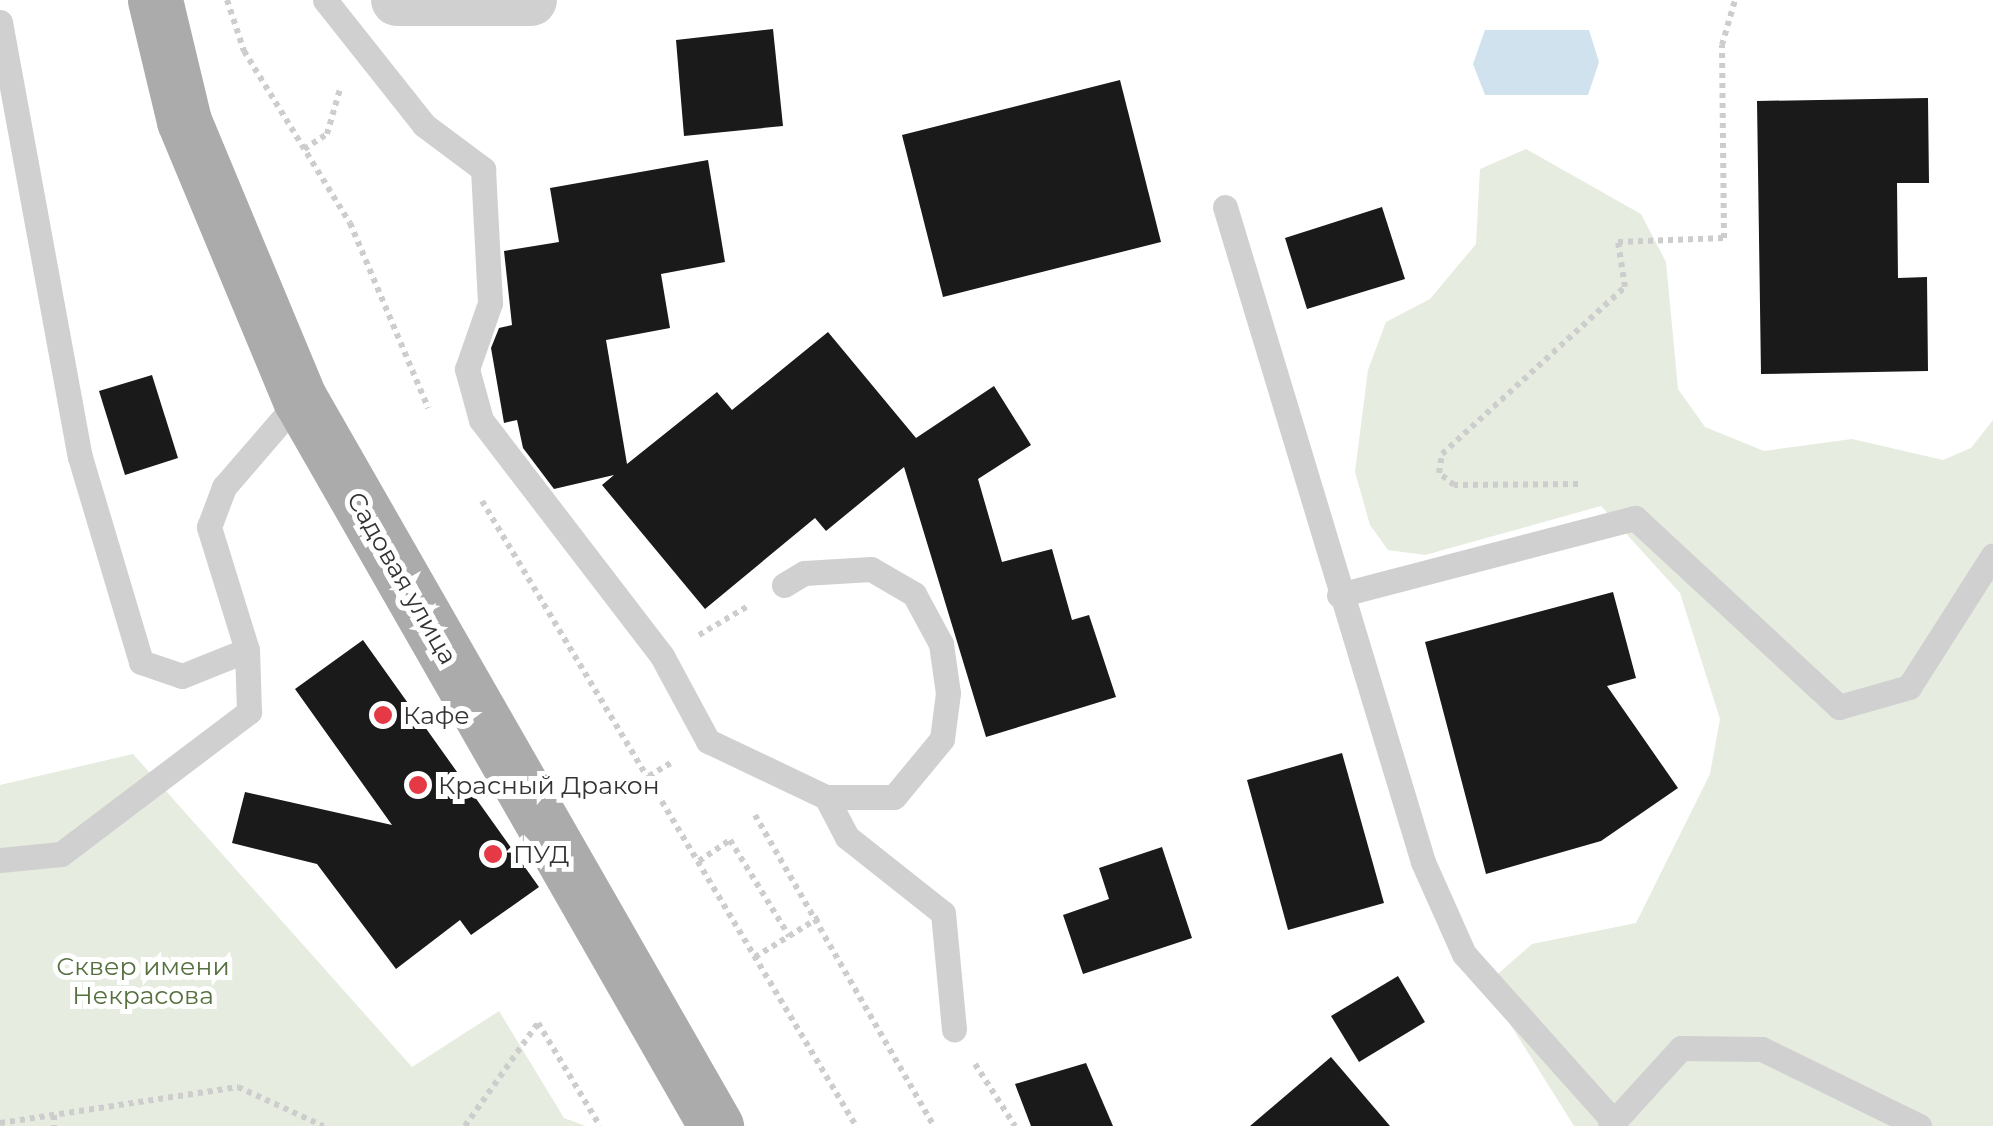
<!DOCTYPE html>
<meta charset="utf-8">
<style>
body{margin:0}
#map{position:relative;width:1993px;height:1126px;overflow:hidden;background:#fff;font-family:Montserrat,sans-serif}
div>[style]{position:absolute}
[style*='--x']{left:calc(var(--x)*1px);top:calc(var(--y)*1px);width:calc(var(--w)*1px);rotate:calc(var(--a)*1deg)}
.green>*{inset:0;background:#e6ecdf}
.water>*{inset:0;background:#cfe2ee}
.building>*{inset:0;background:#1a1a1a}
.path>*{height:6px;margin-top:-3px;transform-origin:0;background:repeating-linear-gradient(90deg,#cdcdcd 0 5px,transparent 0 10px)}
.lane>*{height:25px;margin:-12.5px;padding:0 12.5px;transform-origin:12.5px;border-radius:12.5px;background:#d0d0d0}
.street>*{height:52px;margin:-26px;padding:0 26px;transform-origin:26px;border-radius:26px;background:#d0d0d0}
.primary>*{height:55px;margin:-27.5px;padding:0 27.5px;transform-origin:27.5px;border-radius:27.5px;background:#ababab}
.dots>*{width:28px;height:28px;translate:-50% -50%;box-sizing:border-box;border:5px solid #fff;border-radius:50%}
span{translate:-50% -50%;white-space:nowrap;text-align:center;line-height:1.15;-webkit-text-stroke:10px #fff;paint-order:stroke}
.street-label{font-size:25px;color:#333}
.poi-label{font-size:25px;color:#333}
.left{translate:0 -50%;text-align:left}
.park-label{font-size:25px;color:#56703f}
</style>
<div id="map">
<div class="green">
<i style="clip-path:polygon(1526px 149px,1641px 214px,1666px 262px,1678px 389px,1705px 427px,1764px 451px,1852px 439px,1943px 460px,1971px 448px,1993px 420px,1993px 1126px,1574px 1126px,1495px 1000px,1492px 979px,1532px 944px,1636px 923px,1710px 774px,1720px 719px,1680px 593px,1601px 506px,1425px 555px,1388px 550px,1370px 525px,1355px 472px,1368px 370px,1386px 322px,1430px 299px,1476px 244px,1480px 169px)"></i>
<i style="clip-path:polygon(133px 754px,412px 1067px,499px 1011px,564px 1118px,586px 1126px,0 1126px,0 785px)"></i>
</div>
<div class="water">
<i style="clip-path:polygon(1485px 30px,1589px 30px,1599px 62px,1588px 95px,1485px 95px,1473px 64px)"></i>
</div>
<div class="building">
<i style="clip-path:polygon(773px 29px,783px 126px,684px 136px,676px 40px)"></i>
<i style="clip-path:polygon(1120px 80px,1161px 242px,943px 297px,902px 135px)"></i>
<i style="clip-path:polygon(1928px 98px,1929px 183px,1897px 183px,1898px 278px,1927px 277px,1928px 371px,1761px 374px,1757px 101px)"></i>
<i style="clip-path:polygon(708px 160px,725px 262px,661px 274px,670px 328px,606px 340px,627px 464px,717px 392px,732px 410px,828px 332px,916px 438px,994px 386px,1031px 445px,978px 479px,1002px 562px,1052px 549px,1072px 620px,1089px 615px,1116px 697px,986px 737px,904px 467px,826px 531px,815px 518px,705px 609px,602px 485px,614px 475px,554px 489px,523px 448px,517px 420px,504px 423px,491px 348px,499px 328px,512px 325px,504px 251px,559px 242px,550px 188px)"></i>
<i style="clip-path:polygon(1382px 207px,1405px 279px,1307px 309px,1285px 238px)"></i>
<i style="clip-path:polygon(152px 375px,178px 458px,125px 475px,99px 391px)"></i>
<i style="clip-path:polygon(1613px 592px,1636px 678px,1607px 686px,1678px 788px,1601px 841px,1486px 874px,1425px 642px)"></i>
<i style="clip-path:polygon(363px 640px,539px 887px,471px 935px,460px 920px,396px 969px,317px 864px,232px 843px,245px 792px,392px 825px,295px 689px)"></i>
<i style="clip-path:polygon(1342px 753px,1384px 903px,1288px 930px,1247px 780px)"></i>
<i style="clip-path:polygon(1162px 847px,1192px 938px,1083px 974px,1063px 915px,1109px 899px,1099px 868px)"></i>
<i style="clip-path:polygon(1398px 976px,1425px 1022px,1359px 1062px,1331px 1016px)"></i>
<i style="clip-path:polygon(1331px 1057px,1390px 1126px,1250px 1126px)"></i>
<i style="clip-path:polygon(1086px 1063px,1113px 1126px,1031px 1126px,1015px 1084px)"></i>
</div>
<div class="path">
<i style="--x:227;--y:0;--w:54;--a:71.6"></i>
<i style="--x:244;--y:51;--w:202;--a:58.4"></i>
<i style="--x:350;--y:223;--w:201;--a:67.1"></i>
<i style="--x:304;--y:149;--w:27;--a:-33"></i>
<i style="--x:327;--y:134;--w:47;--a:-73.9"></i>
<i style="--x:1578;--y:484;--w:124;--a:179.5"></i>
<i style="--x:1454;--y:485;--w:19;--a:-141"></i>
<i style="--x:1439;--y:473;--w:19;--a:-81"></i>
<i style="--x:1442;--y:454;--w:248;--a:-42.4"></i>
<i style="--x:1625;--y:287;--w:46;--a:-98.8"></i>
<i style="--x:1618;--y:242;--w:106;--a:-2.2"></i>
<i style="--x:1724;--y:238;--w:193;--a:-90.6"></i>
<i style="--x:1722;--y:45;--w:47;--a:-73.9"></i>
<i style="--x:482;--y:501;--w:728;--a:59.1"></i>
<i style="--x:699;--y:635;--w:57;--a:-30.6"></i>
<i style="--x:649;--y:776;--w:29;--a:-31"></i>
<i style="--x:755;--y:815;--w:359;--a:60.1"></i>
<i style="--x:699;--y:861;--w:37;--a:-34"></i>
<i style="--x:730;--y:840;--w:113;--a:58.4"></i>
<i style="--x:755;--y:957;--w:76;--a:-31.6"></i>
<i style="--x:975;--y:1064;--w:74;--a:57.2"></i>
<i style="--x:54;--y:1115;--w:11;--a:90"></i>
<i style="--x:0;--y:1123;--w:241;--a:-8.6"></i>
<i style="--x:238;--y:1087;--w:94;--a:24.6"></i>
<i style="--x:465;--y:1126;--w:126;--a:-54.7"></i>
<i style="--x:538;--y:1023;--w:120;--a:59"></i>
</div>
<div class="lane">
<i style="--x:325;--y:0;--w:159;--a:51.6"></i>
<i style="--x:424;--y:125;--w:74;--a:36.7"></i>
<i style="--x:483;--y:169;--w:134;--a:87"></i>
<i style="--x:490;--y:303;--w:70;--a:109.2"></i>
<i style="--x:467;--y:369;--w:53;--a:74.6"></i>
<i style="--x:481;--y:420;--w:297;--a:52.5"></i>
<i style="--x:662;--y:656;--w:97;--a:61.6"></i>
<i style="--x:708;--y:741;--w:131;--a:25.4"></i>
<i style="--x:826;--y:797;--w:45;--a:62.3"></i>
<i style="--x:847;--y:837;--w:122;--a:38.4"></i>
<i style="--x:943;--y:913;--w:117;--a:84.6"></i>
<i style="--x:0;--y:22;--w:442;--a:79.6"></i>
<i style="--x:80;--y:457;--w:214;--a:73.4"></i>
<i style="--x:141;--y:662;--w:43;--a:18.9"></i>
<i style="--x:182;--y:676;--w:70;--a:-21.8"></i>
<i style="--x:1225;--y:207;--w:684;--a:73.18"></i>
<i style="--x:1423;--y:862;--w:101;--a:66"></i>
<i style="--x:1464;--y:954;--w:225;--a:48.2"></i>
<i style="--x:784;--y:585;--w:23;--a:-31"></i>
<i style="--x:804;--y:573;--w:67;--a:-3.4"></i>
<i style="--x:871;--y:569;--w:50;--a:30.2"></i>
<i style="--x:914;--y:594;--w:57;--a:61.6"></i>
<i style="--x:941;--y:644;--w:49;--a:81.9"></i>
<i style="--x:948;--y:693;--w:46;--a:97.4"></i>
<i style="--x:942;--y:739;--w:75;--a:129.6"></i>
<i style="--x:894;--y:797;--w:68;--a:180"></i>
<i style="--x:1339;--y:595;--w:306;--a:-14.6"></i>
<i style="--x:1635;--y:518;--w:278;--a:42.8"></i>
<i style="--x:1839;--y:707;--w:73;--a:-15.9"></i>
<i style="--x:1909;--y:687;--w:156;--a:-57.5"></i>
<i style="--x:0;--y:860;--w:61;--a:-5.6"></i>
<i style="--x:61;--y:854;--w:236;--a:-37.1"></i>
<i style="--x:249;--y:712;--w:62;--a:-91.8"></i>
<i style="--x:247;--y:650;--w:129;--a:-107.2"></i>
<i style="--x:209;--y:527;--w:43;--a:-69.4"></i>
<i style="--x:224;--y:487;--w:116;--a:-49.2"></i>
<i style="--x:1610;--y:1126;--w:105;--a:-47.7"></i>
<i style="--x:1681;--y:1048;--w:81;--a:0.7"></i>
<i style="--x:1762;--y:1049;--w:175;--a:26.1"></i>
</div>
<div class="street">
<i style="--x:397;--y:0;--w:134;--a:0"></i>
</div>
<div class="primary">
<i style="--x:155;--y:0;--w:124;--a:76.5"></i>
<i style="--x:184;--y:121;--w:301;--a:67.4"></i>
<i style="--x:300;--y:399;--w:838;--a:60.22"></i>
</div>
<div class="dots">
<i style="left:383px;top:715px;background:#e63946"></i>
<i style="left:418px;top:785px;background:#e63946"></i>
<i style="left:493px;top:854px;background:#e63946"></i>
</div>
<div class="street-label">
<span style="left:402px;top:578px;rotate:60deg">Садовая улица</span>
</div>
<div class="poi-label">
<span class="left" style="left:403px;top:715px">Кафе</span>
<span class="left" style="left:438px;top:785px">Красный Дракон</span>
<span class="left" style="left:513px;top:854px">ПУД</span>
</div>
<div class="park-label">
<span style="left:143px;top:981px">Сквер имени<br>Некрасова</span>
</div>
</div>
